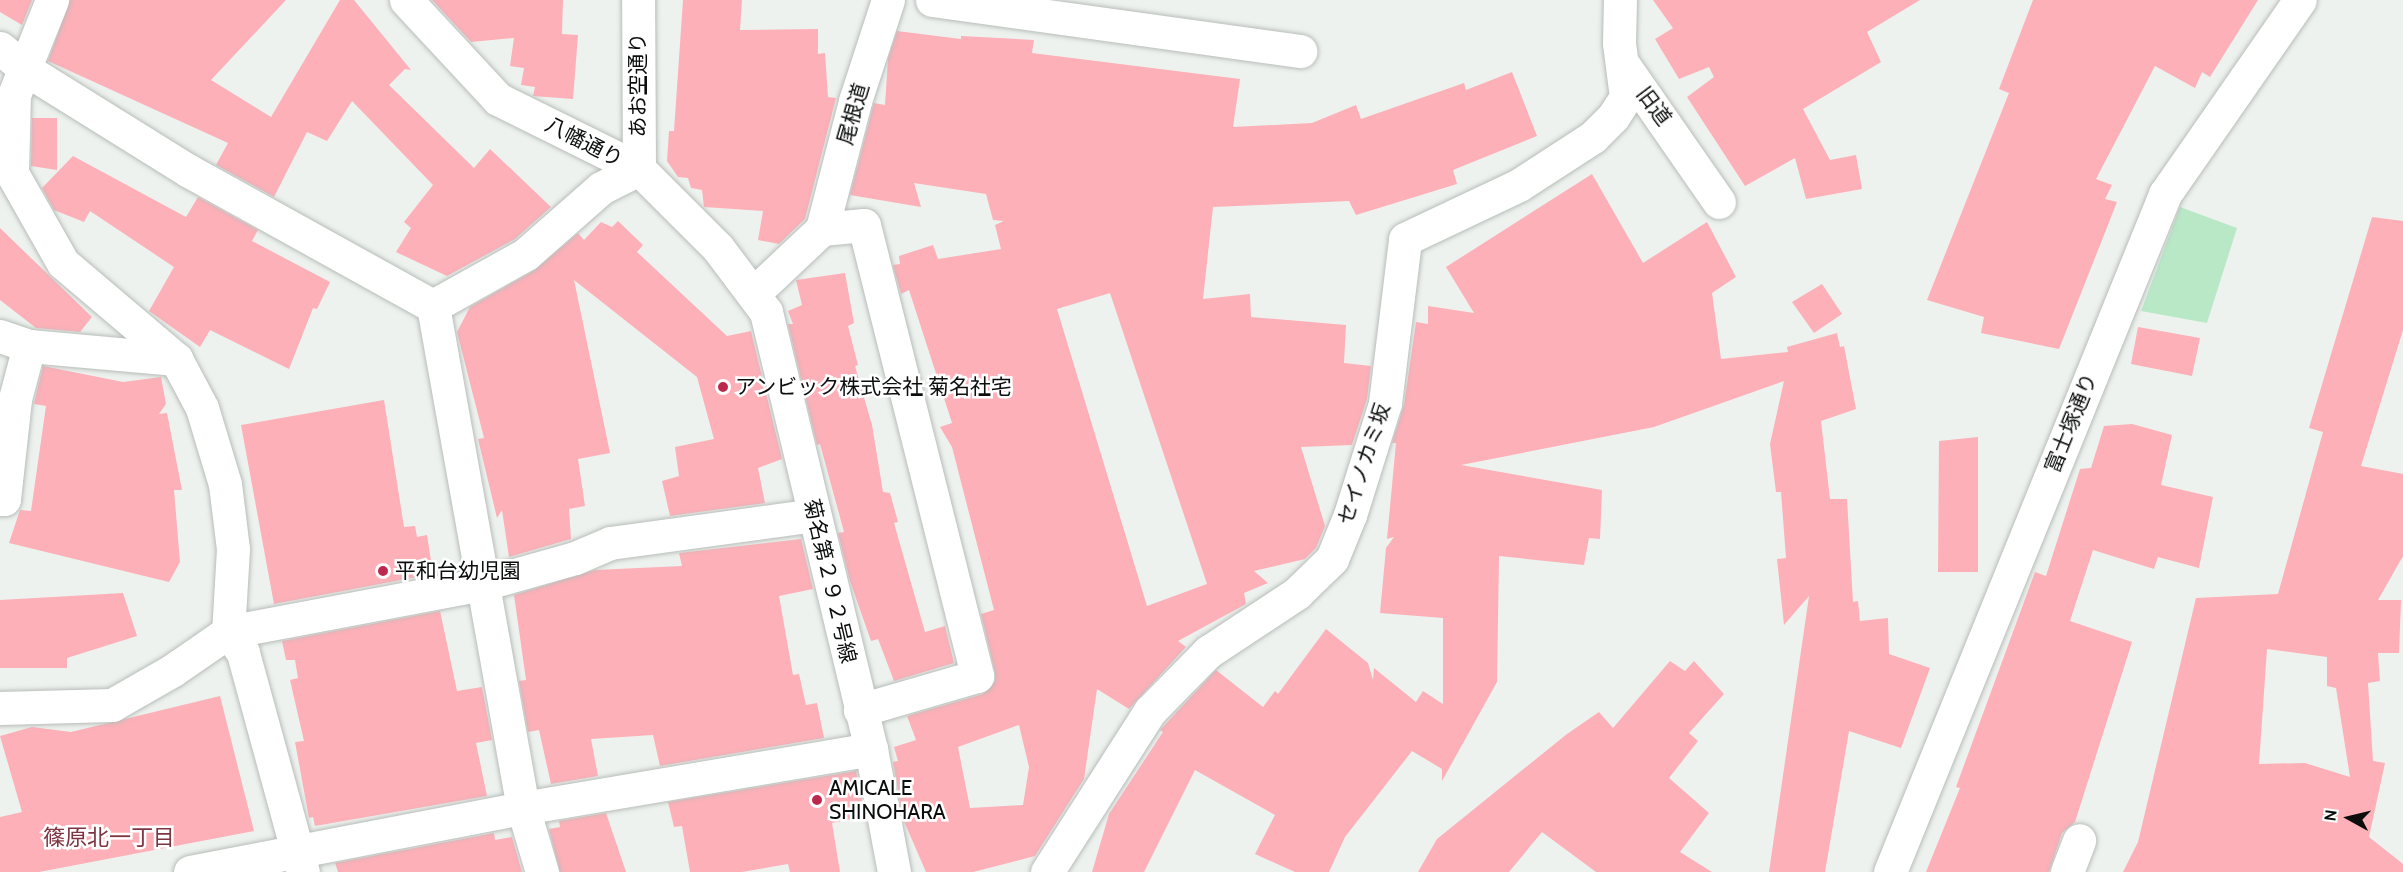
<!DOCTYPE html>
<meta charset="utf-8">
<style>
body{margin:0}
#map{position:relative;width:2403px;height:872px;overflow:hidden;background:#edf2ee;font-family:Cabin,"Noto Sans JP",sans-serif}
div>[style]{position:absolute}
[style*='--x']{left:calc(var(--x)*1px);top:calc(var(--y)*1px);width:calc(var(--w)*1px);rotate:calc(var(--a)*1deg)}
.green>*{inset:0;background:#b9e8c7}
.building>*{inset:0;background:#fdb0b8}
.roads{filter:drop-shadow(0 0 2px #b8bdb9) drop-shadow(0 0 2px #b8bdb9)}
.minor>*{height:33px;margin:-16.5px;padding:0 16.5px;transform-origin:16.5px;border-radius:16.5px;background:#fff}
.dots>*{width:16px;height:16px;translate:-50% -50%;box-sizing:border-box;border:3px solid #fff;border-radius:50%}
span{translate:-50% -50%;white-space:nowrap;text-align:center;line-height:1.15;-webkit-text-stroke:5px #fff;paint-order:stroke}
.street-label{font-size:21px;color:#0c0e0d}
.poi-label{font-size:21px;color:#0c0e0d}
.left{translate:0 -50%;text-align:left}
.neighbourhood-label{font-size:22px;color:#7d3541}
.north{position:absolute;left:2319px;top:788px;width:60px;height:60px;-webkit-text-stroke:4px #fff;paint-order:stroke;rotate:278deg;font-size:16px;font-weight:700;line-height:24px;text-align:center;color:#0c0e0d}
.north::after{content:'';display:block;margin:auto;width:21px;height:27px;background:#0c0e0d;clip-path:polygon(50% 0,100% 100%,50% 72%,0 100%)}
</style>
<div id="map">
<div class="green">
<i style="clip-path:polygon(2180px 207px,2237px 228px,2207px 323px,2141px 311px)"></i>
</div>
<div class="building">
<i style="clip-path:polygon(0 0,32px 0,22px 25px,0 12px)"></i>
<i style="clip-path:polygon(70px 0,286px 0,211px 80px,271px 117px,340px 0,354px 0,411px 70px,405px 69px,389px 85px,474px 168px,490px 149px,551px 207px,515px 239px,447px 276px,396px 252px,411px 228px,404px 222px,433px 185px,352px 101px,327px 141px,307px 132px,274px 197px,216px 165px,228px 143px,48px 61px)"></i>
<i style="clip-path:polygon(432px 0,563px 0,562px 34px,578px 35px,573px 99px,533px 96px,535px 87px,521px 85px,524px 68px,510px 66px,514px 38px,471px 42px)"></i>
<i style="clip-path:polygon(683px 0,742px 0,740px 30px,818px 29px,818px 54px,825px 53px,828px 97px,836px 98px,805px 219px,779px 244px,758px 240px,763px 211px,704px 207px,702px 190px,691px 188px,688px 178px,678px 177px,667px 161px,669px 131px,674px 131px)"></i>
<i style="clip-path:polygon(1653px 0,1920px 0,1867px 32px,1881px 62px,1803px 109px,1830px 160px,1856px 155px,1862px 189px,1806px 199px,1795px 158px,1745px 186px,1687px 97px,1714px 77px,1709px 67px,1679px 79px,1655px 39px,1673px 28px)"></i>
<i style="clip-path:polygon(2033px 0,2258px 0,2210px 77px,2202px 72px,2195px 88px,2155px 66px,2096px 179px,2112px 185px,2105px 199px,2117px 202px,2059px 349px,1981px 333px,1984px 317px,1927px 300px,2009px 93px,1999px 89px)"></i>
<i style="clip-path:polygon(evenodd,897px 31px,961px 39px,961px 36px,1034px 40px,1032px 53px,1240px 79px,1233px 127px,1312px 123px,1356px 105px,1361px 119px,1464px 83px,1466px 90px,1512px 72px,1537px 136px,1453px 170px,1457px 184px,1356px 215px,1349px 201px,1213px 207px,1203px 299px,1250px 294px,1251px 317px,1346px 325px,1344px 363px,1371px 366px,1367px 399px,1352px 445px,1301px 447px,1325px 526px,1316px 548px,1305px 559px,1254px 571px,1268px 583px,1244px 593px,1246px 604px,1178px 641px,1186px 647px,1129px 709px,1097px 689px,1084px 779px,1035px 856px,973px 872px,926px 872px,903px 819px,893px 762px,898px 761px,894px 747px,916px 740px,907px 716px,983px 694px,995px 681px,995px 672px,981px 614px,994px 610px,952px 447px,940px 427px,952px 423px,909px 290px,901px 294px,893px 265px,900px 264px,899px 256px,933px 245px,938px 259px,1001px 249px,995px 225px,1004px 221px,993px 220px,986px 194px,914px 183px,921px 207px,850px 195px,874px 103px,885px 105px,888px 59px,897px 31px,1110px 293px,1207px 584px,1147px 606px,1057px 309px,1110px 293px,897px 31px,1019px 725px,1029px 767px,1023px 805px,970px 808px,958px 747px,1019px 725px)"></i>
<i style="clip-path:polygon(32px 118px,57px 118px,57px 170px,31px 166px)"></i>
<i style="clip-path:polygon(73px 156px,186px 217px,198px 197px,258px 230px,252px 241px,330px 282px,317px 309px,313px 308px,289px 369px,210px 330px,200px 347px,149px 311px,174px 267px,90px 211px,84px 222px,54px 210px,42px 188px)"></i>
<i style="clip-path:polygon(1592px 174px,1643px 263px,1707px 222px,1736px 277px,1712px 293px,1721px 359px,1788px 352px,1787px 347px,1837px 333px,1840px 347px,1844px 346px,1856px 409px,1821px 421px,1830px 499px,1847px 499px,1853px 602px,1858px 601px,1860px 621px,1888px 618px,1889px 654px,1930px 668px,1901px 748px,1849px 731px,1825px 872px,1769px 872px,1809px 596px,1784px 625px,1777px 559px,1786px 558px,1781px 492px,1776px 492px,1770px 444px,1784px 381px,1654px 427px,1461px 465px,1602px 490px,1600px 539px,1589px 538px,1584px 565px,1499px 556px,1497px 682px,1442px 781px,1442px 769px,1412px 751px,1345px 837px,1329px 872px,1295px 872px,1255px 854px,1275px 815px,1195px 770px,1144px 872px,1092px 872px,1109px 814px,1163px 732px,1160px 730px,1216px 670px,1263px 707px,1275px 691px,1278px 694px,1326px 629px,1368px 663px,1373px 680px,1374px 668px,1416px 702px,1423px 691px,1443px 704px,1443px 618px,1380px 613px,1386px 548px,1394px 537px,1387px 539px,1396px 443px,1392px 443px,1404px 405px,1416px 322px,1428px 324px,1428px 306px,1474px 313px,1446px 267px)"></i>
<i style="clip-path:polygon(evenodd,2372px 217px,2403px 221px,2403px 330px,2361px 466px,2403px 474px,2403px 556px,2378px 600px,2401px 600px,2399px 653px,2378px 653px,2380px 681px,2368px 683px,2373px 761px,2385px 763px,2369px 837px,2403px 864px,2403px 872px,2123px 872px,2138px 842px,2196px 598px,2278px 594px,2323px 432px,2309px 428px,2372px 217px,2267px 649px,2327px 657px,2327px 686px,2336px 688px,2350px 777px,2305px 763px,2259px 764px,2267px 649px)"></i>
<i style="clip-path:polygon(618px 221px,643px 245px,637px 252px,727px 336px,751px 331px,782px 459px,758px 468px,765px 503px,670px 516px,662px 481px,679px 476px,675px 447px,714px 439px,697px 377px,574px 280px,610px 453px,578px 459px,585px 506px,569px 509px,571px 539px,509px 557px,502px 510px,497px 518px,478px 439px,484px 438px,457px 332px,470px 307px,535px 270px,578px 233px,584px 240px,601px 222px,612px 227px)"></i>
<i style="clip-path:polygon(0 228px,92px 317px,80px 332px,36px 328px,0 300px)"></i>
<i style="clip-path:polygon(845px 273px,854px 323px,848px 326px,858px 365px,855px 366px,872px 425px,883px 492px,890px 493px,898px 522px,894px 523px,925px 632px,945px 626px,954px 663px,894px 681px,878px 639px,871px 641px,850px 581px,838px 533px,844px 532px,820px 444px,817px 445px,788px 324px,793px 324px,788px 311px,802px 305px,796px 280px)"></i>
<i style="clip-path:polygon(1822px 284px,1842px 314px,1814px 333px,1792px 302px)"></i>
<i style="clip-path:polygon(2138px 327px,2200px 338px,2192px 376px,2131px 364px)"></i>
<i style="clip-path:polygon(43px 366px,123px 382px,161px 377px,166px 404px,159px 414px,167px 413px,182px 490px,174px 490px,180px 562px,169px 582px,9px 543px,20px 510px,31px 511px,46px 406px,34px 404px)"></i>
<i style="clip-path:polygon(384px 400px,404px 527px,415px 526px,417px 537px,427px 535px,433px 574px,274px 604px,241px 425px)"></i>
<i style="clip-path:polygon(2132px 424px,2172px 435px,2161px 485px,2213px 497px,2199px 568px,2158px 557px,2154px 569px,2093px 550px,2070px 621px,2132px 642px,2075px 822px,2062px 833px,2049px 872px,1926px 872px,1960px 788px,1956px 787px,2035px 572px,2046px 576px,2080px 469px,2091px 468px,2104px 426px)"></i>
<i style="clip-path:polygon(1978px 437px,1978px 572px,1938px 572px,1939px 441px)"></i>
<i style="clip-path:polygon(801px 539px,813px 589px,779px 596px,793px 675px,799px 674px,806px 705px,817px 703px,824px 738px,660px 766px,653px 735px,591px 739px,598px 776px,551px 784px,539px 730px,528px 732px,519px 681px,526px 680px,514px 595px,595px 570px,682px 566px,679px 553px)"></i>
<i style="clip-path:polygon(123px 593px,137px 636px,67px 658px,67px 668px,0 668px,0 600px)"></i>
<i style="clip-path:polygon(440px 611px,457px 691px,482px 687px,492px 740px,476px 743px,487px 796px,315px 826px,313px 817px,309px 818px,295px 742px,304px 741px,290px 680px,298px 678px,295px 660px,286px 660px,282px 641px)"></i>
<i style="clip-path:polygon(1670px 661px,1685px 671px,1694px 661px,1724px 694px,1689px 733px,1698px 741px,1669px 778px,1709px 813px,1680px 852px,1712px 872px,1596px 872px,1542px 832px,1509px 872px,1418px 872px,1437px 839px,1567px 734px,1599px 712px,1613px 728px)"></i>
<i style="clip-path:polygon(220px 696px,254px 831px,39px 872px,0 872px,0 817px,22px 812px,0 736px,32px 727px,71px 732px)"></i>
<i style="clip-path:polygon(856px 771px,865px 816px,832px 823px,840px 872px,790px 872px,788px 864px,742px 872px,690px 872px,682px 826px,674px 827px,668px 802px)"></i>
<i style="clip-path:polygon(606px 813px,626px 872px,560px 872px,549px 829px,560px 827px,559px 821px)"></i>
<i style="clip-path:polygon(494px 833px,495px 840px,512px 837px,522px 872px,338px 872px,335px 863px)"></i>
</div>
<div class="roads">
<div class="minor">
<i style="--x:52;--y:0;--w:102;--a:111.8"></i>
<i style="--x:14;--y:95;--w:78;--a:91.5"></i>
<i style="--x:12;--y:173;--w:103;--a:60.5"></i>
<i style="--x:63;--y:263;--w:148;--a:40.3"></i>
<i style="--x:176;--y:359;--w:55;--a:62"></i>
<i style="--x:202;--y:408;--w:79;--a:73.2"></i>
<i style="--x:225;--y:484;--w:65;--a:83"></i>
<i style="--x:233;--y:549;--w:83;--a:93.4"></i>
<i style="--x:228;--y:632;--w:26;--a:54"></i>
<i style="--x:243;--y:653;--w:227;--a:74.7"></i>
<i style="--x:406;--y:0;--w:135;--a:47.1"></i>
<i style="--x:498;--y:99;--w:157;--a:26.4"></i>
<i style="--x:639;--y:169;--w:112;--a:45"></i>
<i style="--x:718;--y:248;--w:80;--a:53.1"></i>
<i style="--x:766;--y:312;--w:449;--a:76.5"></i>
<i style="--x:871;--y:749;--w:125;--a:79.4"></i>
<i style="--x:932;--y:0;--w:372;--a:7.9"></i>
<i style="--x:0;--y:48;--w:33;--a:40"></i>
<i style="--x:25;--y:69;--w:193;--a:31.9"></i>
<i style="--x:189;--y:171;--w:279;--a:29"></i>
<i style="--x:1623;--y:64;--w:168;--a:55.2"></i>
<i style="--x:822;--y:229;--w:132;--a:-75.5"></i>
<i style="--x:855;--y:101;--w:106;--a:-71.9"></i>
<i style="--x:754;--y:293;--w:93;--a:-43.3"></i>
<i style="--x:822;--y:229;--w:42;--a:-5.4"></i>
<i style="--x:864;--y:225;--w:465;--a:75.9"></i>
<i style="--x:977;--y:676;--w:122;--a:163.8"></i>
<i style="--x:433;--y:306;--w:510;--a:79.84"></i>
<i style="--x:523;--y:808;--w:67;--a:73.5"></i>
<i style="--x:433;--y:306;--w:107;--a:-29.2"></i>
<i style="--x:526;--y:254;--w:100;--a:-41.3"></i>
<i style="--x:601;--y:188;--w:42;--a:-26.6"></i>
<i style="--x:639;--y:169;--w:169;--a:-90.3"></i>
<i style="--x:0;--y:336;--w:31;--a:19"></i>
<i style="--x:29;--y:346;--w:148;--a:5.1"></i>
<i style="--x:0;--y:499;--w:4;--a:0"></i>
<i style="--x:4;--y:499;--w:101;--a:-83.7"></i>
<i style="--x:15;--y:399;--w:55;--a:-75.2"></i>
<i style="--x:0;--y:708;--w:112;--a:-1.5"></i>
<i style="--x:112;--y:705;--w:70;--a:-29.8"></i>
<i style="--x:173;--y:670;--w:67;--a:-34.6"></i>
<i style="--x:228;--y:632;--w:259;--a:-10.7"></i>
<i style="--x:483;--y:584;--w:96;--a:-15.8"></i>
<i style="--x:575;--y:558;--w:38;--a:-23"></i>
<i style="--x:610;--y:543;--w:206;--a:-7.8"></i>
<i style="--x:190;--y:872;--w:339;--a:-10.9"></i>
<i style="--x:523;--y:808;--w:353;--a:-9.6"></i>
<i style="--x:1047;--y:872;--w:191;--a:-57.4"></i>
<i style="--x:1150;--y:711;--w:83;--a:-45.5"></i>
<i style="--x:1208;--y:652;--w:107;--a:-33.5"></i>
<i style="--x:1297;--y:593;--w:49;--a:-44.2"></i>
<i style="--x:1332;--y:559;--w:48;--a:-67.8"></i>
<i style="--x:1350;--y:515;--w:117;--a:-72.6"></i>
<i style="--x:1385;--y:403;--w:165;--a:-83"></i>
<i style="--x:1405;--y:239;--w:126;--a:-25.3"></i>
<i style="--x:1519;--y:185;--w:88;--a:-33"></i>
<i style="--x:1593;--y:137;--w:28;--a:-45"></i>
<i style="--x:1613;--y:117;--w:24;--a:-57"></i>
<i style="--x:1626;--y:97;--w:54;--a:-97.4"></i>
<i style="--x:1619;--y:43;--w:43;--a:-88.7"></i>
<i style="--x:1890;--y:872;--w:732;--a:-67.92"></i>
<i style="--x:2165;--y:194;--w:236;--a:-55.2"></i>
<i style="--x:2067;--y:872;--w:34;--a:-69"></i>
</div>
</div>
<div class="dots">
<i style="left:723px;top:387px;background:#bb2a4e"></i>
<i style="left:383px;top:571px;background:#bb2a4e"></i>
<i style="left:817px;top:800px;background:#bb2a4e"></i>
</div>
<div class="street-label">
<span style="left:638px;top:85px;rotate:-90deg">あお空通り</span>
<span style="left:1654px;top:106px;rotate:53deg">旧道</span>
<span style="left:853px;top:114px;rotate:-74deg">尾根道</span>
<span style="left:584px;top:142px;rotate:27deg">八幡通り</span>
<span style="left:2071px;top:423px;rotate:-68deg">富士塚通り</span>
<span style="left:1364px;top:464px;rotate:-72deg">セイノカミ坂</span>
<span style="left:830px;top:581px;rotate:77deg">菊名第２９２号線</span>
</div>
<div class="poi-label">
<span class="left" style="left:735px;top:387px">アンビック株式会社 菊名社宅</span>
<span class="left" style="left:395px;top:571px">平和台幼児園</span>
<span class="left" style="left:829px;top:800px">AMICALE<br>SHINOHARA</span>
</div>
<div class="neighbourhood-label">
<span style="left:109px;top:838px">篠原北一丁目</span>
</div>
<div class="north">N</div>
</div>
